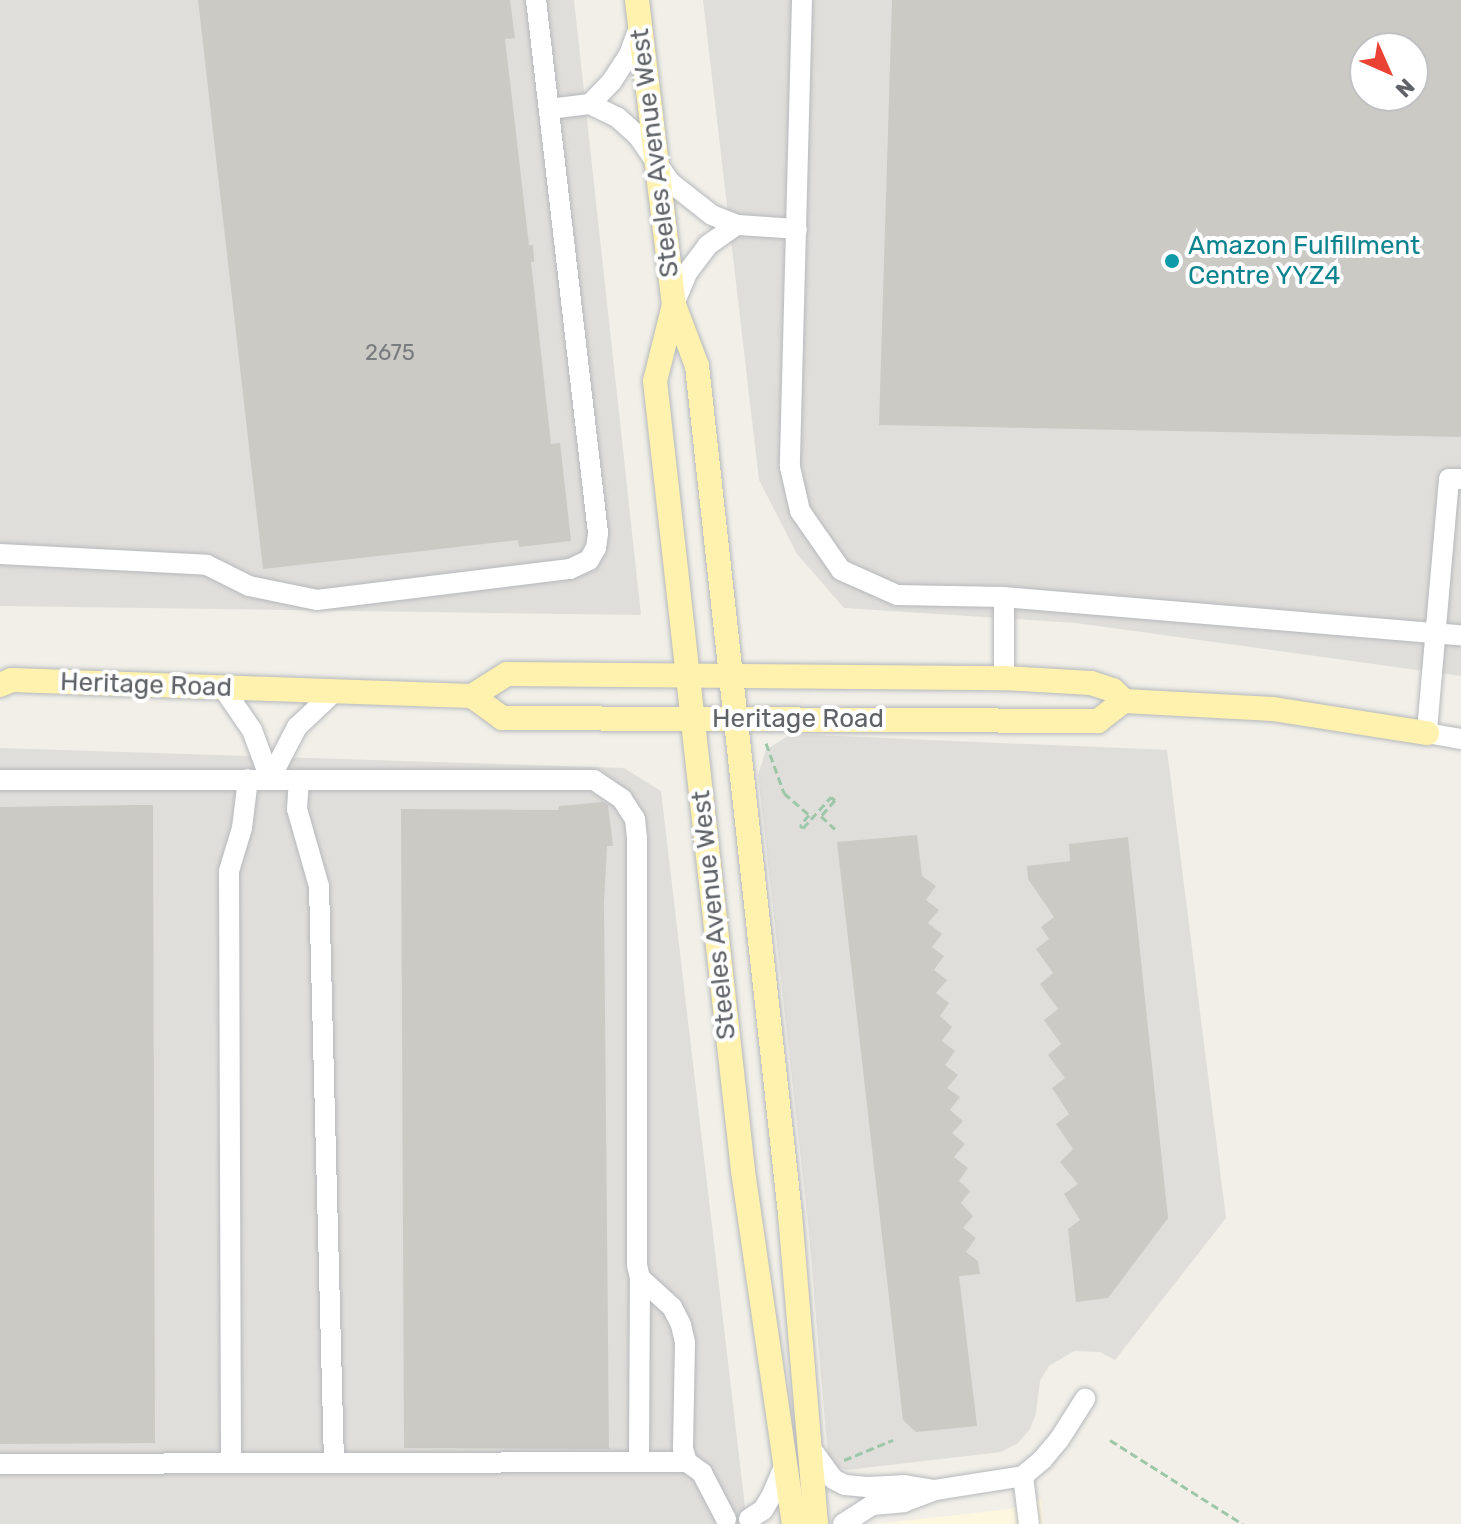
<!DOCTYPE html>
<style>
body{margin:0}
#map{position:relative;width:1461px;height:1524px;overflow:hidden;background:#f1efe8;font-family:Rubik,sans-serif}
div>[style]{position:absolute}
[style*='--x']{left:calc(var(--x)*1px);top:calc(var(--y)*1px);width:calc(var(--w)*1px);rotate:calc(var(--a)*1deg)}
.commercial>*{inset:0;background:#fef7e0}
.industrial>*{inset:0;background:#e0deda}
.building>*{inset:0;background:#cccac5}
.path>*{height:3px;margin-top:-1.5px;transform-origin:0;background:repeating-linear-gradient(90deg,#9cc7a9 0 8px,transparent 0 12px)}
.roads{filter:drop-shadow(0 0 2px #b5b8bc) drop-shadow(0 0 2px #b5b8bc)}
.minor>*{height:20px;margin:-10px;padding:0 10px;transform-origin:10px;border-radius:10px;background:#fff}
.major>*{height:24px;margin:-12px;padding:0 12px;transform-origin:12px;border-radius:12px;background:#fff2af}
.dots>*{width:22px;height:22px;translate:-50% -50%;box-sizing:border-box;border:4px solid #fff;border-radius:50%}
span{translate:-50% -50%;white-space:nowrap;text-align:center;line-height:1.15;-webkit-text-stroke:8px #fff;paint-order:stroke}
.number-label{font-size:22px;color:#7a7d7f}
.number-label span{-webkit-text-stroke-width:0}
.street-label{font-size:26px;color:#5f6368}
.culture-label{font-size:26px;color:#0d838f}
.left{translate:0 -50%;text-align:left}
.north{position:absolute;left:1349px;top:32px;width:80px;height:80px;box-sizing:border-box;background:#fff;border:2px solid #bfc1c3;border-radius:50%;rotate:135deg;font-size:22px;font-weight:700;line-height:32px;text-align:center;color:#5f6368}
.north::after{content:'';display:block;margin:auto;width:28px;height:36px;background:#ea4335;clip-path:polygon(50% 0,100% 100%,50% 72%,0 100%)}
</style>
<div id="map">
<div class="commercial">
<i style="clip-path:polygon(1041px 1498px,1044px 1524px,876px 1524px,1010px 1509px)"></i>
</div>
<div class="industrial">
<i style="clip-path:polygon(0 0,574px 0,641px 615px,0 606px)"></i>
<i style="clip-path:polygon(evenodd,703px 0,1461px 0,1461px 676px,1076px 623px,844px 608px,797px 554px,759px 480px,703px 0,1365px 48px,1413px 48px,1413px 96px,1365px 96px,1365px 48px)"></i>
<i style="clip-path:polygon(791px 734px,1167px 750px,1226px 1218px,1115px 1360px,1100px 1352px,1074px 1351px,1049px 1366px,1040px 1381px,1036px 1413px,1030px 1429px,1018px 1443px,1001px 1452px,847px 1470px,837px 1467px,828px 1456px,808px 1223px,758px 775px,766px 750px)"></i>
<i style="clip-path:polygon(0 748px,624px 768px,661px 791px,747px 1524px,0 1524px)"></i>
</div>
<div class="building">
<i style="clip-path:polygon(198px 0,510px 0,515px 38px,505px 39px,529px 245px,533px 245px,534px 262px,531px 262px,551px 444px,560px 443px,571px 541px,519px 547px,518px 540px,263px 569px)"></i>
<i style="clip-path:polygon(evenodd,892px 0,1461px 0,1461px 437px,879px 425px,892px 0,1365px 48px,1413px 48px,1413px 96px,1365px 96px,1365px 48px)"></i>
<i style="clip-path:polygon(603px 802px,608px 805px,613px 846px,607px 846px,604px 902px,609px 1449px,404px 1448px,401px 809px,558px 810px,559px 806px)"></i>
<i style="clip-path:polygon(135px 805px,153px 805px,155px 1443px,0 1444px,0 807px)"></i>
<i style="clip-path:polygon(917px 835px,922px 876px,936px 886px,926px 900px,939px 910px,928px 923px,942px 934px,932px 947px,944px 956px,934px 970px,947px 980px,936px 993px,949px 1003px,940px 1016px,952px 1027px,942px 1041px,955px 1051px,945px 1065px,958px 1075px,947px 1088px,960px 1097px,950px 1110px,963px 1121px,952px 1133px,965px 1144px,954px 1157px,968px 1168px,959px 1181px,970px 1191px,961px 1203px,973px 1216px,963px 1228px,976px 1238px,966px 1252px,978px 1261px,980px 1274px,959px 1276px,977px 1426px,916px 1432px,903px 1420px,837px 842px)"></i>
<i style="clip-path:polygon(1128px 837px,1168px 1218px,1108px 1298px,1076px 1302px,1068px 1229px,1080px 1220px,1064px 1194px,1078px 1184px,1060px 1162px,1073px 1149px,1056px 1124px,1069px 1114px,1052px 1088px,1065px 1078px,1048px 1055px,1061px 1044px,1044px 1020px,1058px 1009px,1040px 984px,1053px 973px,1036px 949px,1049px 939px,1041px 927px,1054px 917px,1028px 879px,1027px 866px,1070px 861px,1069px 844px)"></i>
</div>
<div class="path">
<i style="--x:766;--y:743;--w:53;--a:70.2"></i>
<i style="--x:784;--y:793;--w:33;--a:41"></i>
<i style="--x:809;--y:815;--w:13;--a:132"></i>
<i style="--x:800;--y:825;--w:4;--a:45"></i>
<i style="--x:803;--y:828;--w:42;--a:-47.9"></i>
<i style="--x:831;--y:797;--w:5;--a:37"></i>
<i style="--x:835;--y:800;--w:21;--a:131"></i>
<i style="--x:821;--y:816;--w:19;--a:43"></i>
<i style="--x:1110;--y:1440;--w:157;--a:32.3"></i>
<i style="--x:844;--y:1460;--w:53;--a:-22.2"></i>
</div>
<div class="roads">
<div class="minor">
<i style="--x:802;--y:0;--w:467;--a:91.5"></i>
<i style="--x:790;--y:467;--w:45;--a:77.2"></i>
<i style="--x:800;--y:511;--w:72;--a:55.2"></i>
<i style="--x:841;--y:570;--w:61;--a:24.1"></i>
<i style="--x:897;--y:595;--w:107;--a:1.1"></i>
<i style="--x:1004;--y:597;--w:459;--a:4.8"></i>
<i style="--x:590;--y:104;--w:32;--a:-46"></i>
<i style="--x:612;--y:81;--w:31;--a:-57"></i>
<i style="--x:629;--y:55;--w:32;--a:-70"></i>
<i style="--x:549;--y:109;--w:41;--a:-7"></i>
<i style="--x:590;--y:104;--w:30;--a:26"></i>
<i style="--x:617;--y:117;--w:28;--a:42"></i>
<i style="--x:638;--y:136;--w:56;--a:55.2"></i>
<i style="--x:670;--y:182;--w:53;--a:38.2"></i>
<i style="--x:712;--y:215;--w:27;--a:22"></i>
<i style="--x:737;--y:225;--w:60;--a:3.8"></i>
<i style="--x:674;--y:304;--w:34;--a:-67"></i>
<i style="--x:687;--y:273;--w:35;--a:-53"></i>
<i style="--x:708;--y:245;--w:35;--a:-35"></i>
<i style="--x:1461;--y:479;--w:12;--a:180"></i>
<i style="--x:1449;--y:479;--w:255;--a:95"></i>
<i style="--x:1427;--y:733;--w:35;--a:10"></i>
<i style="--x:0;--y:554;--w:207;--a:3"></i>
<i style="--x:207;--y:565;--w:47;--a:26.6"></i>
<i style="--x:249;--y:586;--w:69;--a:11.6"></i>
<i style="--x:317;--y:600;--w:255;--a:-7"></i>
<i style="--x:570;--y:569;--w:21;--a:-25"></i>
<i style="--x:589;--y:560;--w:14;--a:-60"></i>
<i style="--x:596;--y:548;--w:15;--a:-82"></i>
<i style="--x:598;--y:533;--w:537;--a:-96.63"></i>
<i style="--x:1004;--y:597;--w:81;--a:90"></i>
<i style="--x:223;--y:688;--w:51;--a:55.4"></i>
<i style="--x:252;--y:730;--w:52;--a:69.8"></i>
<i style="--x:270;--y:779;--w:59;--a:-62.6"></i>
<i style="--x:297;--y:727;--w:51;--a:-43.4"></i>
<i style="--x:0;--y:780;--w:594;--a:0"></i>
<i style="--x:594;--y:780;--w:34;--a:34"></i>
<i style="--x:622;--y:799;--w:24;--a:57"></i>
<i style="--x:635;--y:819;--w:19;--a:84"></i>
<i style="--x:637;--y:838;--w:427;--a:90"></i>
<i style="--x:637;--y:1265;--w:13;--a:77"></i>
<i style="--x:640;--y:1278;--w:43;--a:42.2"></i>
<i style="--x:672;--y:1307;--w:20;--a:63"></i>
<i style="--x:681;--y:1325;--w:18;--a:77"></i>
<i style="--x:685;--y:1343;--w:106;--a:91.1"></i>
<i style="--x:683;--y:1449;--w:14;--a:73"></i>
<i style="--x:687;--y:1462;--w:19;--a:36"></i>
<i style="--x:702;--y:1473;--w:52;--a:62.4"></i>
<i style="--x:299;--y:780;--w:29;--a:94"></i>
<i style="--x:297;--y:809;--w:80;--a:74.1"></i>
<i style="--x:319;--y:886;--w:577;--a:88.51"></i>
<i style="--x:810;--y:1447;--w:39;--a:54"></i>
<i style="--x:833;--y:1479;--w:13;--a:27"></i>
<i style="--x:845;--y:1485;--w:22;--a:5"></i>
<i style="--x:867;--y:1487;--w:36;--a:-3"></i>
<i style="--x:903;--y:1485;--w:32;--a:9"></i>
<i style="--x:639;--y:1462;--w:184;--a:-89.7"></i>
<i style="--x:231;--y:1463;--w:592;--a:-90.19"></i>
<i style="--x:229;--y:871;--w:45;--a:-73.2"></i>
<i style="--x:242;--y:828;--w:49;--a:-83"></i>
<i style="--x:0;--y:1464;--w:687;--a:-0.17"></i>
<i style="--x:1023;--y:1476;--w:48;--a:82.9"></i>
<i style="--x:749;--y:1519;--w:17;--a:-33"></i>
<i style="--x:763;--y:1510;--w:17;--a:-59"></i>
<i style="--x:772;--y:1495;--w:33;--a:-67"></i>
<i style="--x:843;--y:1524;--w:35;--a:-33"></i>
<i style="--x:872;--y:1505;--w:32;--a:-5"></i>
<i style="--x:904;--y:1502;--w:33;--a:-21"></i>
<i style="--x:935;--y:1490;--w:89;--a:-9"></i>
<i style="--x:1023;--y:1476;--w:25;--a:-40"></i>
<i style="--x:1042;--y:1460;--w:26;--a:-50"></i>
<i style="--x:1059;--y:1440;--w:49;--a:-57.6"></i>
</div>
<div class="major">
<i style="--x:637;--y:0;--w:307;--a:83.1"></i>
<i style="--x:674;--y:305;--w:65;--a:69.3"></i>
<i style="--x:697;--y:366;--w:853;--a:83.74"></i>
<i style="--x:790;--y:1214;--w:311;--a:85.2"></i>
<i style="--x:674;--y:305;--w:78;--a:104"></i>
<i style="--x:655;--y:381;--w:795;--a:83.64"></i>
<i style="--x:743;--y:1171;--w:357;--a:81.8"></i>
<i style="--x:0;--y:685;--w:13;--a:-23"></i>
<i style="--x:12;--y:680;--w:460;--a:2"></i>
<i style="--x:472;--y:696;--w:37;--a:36"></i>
<i style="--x:502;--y:718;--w:596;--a:0.29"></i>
<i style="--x:1098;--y:721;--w:33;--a:-38"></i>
<i style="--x:472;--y:696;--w:41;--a:-32.2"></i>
<i style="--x:507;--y:674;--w:497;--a:0.5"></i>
<i style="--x:1004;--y:678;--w:87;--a:3.3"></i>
<i style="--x:1091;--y:683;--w:23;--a:18"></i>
<i style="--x:1113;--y:690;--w:16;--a:45"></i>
<i style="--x:1124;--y:701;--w:149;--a:3.1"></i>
<i style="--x:1273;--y:709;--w:156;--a:8.9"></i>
</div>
</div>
<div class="dots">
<i style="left:1172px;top:261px;background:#0f9aa8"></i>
</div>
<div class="number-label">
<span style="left:390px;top:353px">2675</span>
</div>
<div class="street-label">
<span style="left:655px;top:153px;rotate:-97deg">Steeles Avenue West</span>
<span style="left:146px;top:685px;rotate:2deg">Heritage Road</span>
<span style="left:798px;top:719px">Heritage Road</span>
<span style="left:714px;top:915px;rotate:-96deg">Steeles Avenue West</span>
</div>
<div class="culture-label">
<span class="left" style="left:1188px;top:261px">Amazon Fulfillment<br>Centre YYZ4</span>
</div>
<div class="north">N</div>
</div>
